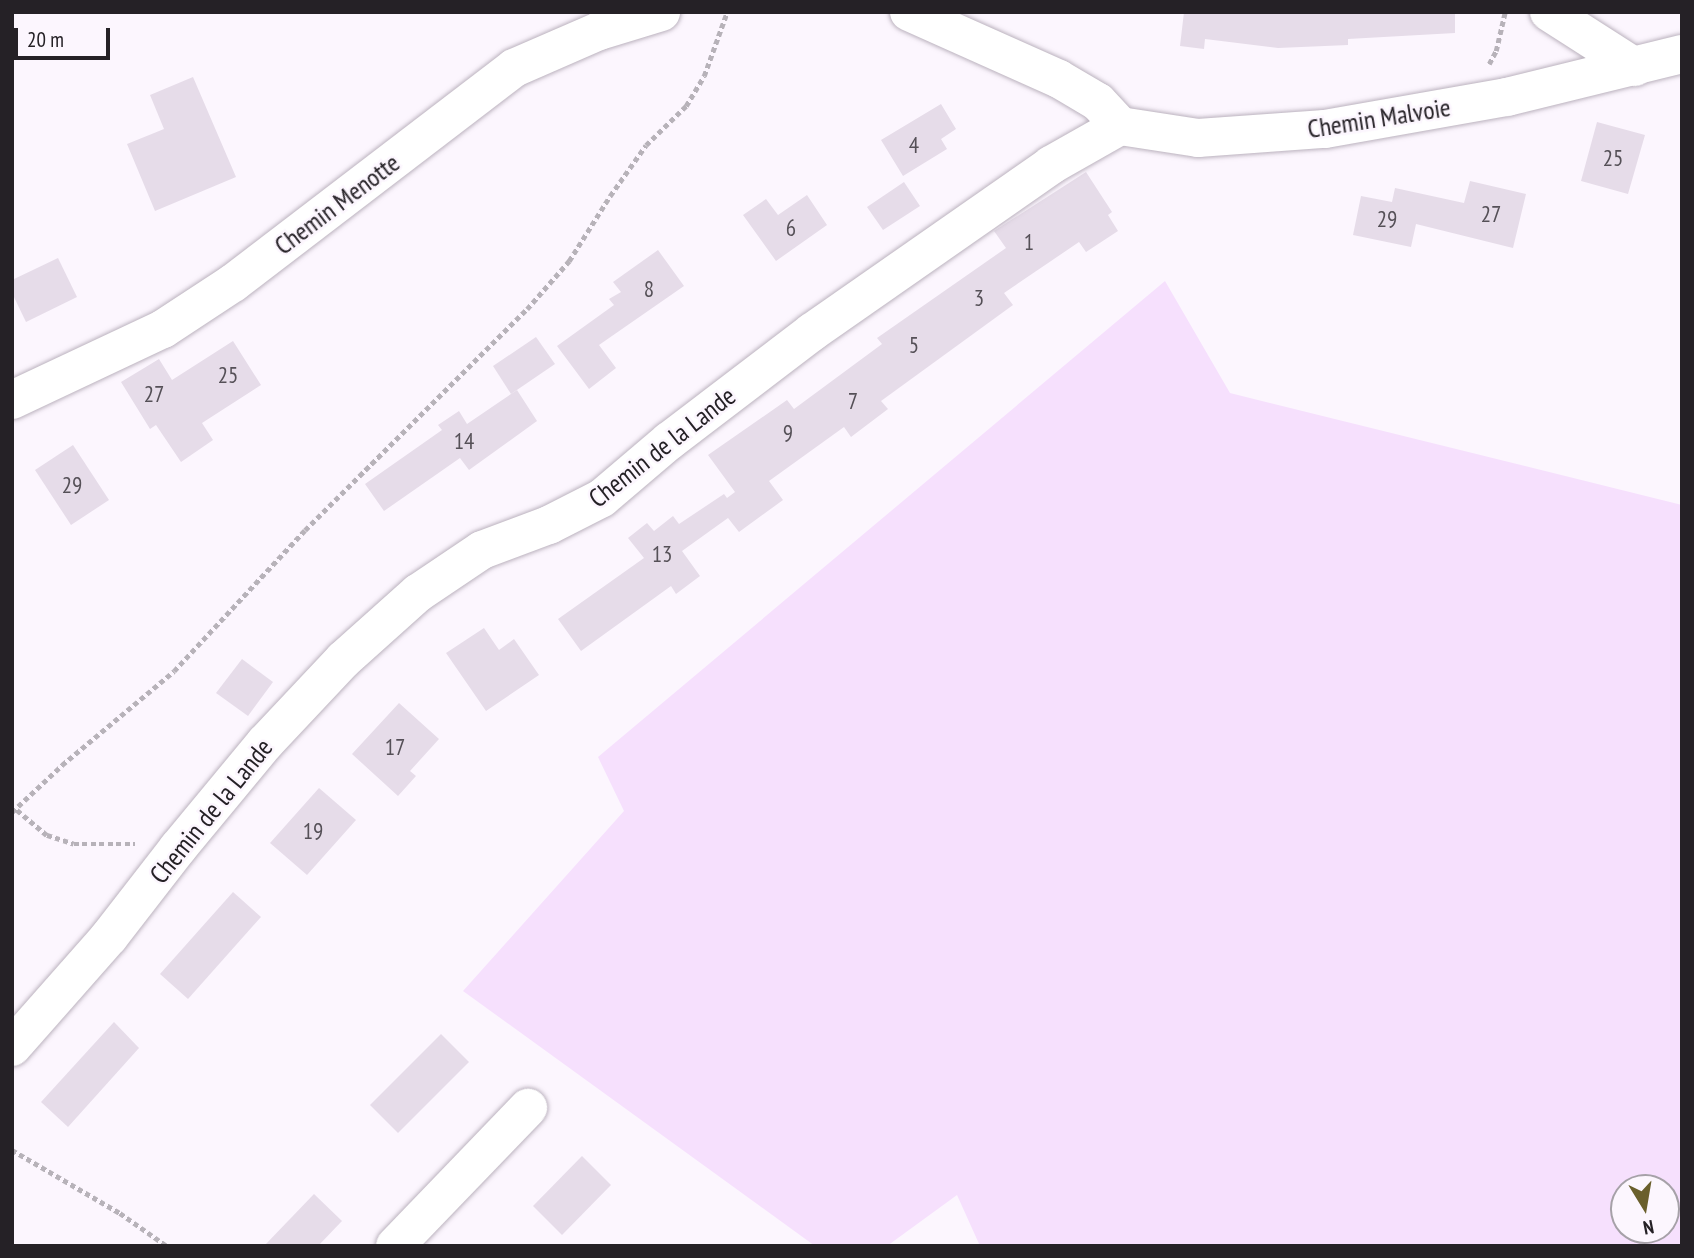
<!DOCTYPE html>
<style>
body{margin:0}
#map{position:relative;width:1694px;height:1258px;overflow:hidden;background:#fcf6fe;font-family:"PT Sans Narrow",sans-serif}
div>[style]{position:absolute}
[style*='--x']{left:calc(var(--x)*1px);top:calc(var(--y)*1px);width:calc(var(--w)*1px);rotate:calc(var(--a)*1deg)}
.green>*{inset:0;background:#f6e0fd}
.building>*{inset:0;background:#e6dce9}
.path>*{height:4.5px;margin-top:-2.25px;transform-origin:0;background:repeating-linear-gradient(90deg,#b7b2b9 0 5px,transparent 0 8.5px)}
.roads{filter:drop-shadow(0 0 2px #bbb2be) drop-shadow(0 0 2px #bbb2be)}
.minor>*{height:38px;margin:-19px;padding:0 19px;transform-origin:19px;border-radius:19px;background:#fff}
span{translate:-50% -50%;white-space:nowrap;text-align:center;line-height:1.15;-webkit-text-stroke:5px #fcf6fe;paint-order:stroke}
.number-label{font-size:23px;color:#555057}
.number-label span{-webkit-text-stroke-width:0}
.street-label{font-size:26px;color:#252126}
.frame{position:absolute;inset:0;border:14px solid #252126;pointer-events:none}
.north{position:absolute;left:1610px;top:1174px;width:70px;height:70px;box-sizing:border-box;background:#fcf6fe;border:2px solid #a6a1a8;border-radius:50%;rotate:169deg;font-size:19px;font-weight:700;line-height:28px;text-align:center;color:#252126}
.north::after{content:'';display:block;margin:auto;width:24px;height:32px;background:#6a5f2c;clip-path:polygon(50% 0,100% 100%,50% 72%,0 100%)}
.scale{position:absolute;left:14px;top:28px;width:96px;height:32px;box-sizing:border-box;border:4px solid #252126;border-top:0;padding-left:9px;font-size:21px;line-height:24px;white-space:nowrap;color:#252126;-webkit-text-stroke:5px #fcf6fe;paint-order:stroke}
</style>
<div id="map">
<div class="green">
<i style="clip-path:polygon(evenodd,1165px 281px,1230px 393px,1682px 505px,1682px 1246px,980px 1246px,957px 1195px,887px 1246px,815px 1246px,463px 991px,624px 811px,598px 757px,1165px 281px,1624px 1188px,1666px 1188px,1666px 1230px,1624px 1230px,1624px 1188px)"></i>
</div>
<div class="building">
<i style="clip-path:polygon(1184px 12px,1455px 12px,1455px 33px,1348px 39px,1348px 45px,1278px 48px,1205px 39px,1204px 49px,1180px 46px)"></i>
<i style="clip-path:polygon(193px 77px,236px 177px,155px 211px,127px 144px,164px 129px,150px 95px)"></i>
<i style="clip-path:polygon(941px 104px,956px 129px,941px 139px,947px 149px,903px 176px,881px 140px)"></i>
<i style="clip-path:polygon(1597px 122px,1645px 135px,1628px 194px,1581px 181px)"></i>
<i style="clip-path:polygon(1086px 172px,1112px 212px,1108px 215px,1118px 231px,1086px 252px,1079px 242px,1004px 293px,1013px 305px,881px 401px,888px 409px,851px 437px,844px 427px,769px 481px,783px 500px,739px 532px,728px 518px,682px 551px,700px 576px,676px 594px,671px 586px,581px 651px,558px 619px,644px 558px,628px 538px,647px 523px,654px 531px,673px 516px,679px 524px,724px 494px,727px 498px,735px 492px,708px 455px,787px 400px,794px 409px,882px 344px,877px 338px,1006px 248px,994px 231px)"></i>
<i style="clip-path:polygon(1470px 181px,1526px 194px,1513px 248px,1416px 224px,1411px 247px,1353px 235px,1361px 196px,1392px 202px,1395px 188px,1464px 203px)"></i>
<i style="clip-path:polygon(904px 182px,920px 206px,883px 230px,867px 207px)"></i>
<i style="clip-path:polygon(807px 195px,827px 225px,776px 261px,743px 215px,766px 199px,778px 215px)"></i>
<i style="clip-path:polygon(658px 250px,684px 286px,599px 345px,616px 368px,589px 389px,557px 346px,614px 305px,609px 299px,621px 292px,613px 282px)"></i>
<i style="clip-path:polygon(58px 258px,77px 297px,26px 322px,12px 293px,12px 280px)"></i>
<i style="clip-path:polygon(536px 337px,555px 364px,511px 394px,493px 366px)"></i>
<i style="clip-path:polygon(233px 341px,261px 385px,202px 423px,213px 440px,181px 462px,156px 425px,150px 429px,121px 382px,159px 359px,172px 380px)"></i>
<i style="clip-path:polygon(517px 390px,537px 421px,469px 470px,460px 458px,384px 511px,365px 484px,442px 430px,438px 425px,459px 411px,467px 424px)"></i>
<i style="clip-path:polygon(73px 445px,109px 500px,71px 525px,35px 470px)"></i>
<i style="clip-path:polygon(484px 628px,499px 650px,514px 639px,539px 675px,486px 711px,446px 653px)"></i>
<i style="clip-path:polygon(242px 659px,273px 682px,248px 716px,216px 693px)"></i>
<i style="clip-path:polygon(399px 703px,439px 739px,410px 771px,416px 776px,398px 796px,352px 754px)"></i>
<i style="clip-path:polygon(319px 788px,356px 820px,307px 875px,270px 843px)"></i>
<i style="clip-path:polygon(233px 892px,261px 917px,188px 999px,160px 974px)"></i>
<i style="clip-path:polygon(114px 1022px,139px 1048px,68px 1127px,41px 1102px)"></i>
<i style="clip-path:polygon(441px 1034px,469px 1062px,398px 1133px,370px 1105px)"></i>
<i style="clip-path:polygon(582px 1156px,611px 1185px,562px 1235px,533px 1206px)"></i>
<i style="clip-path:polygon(314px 1194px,342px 1221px,318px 1246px,264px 1246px)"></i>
</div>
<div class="path">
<i style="--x:1489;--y:64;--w:15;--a:-62"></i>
<i style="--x:1496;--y:51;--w:40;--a:-77"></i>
<i style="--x:17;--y:810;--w:39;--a:40"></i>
<i style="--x:47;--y:835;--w:28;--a:18"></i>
<i style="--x:74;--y:844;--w:61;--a:0"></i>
<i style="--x:12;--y:812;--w:69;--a:-43.2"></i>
<i style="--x:62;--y:765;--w:146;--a:-40"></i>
<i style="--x:174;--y:671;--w:192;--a:-47.1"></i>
<i style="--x:305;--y:530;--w:313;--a:-44.9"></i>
<i style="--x:527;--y:309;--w:64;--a:-48.8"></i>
<i style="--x:569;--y:261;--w:77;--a:-57.8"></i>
<i style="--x:610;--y:196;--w:62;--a:-54.8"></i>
<i style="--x:646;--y:145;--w:56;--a:-44.3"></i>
<i style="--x:686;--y:106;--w:35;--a:-59"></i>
<i style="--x:704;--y:76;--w:68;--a:-70.2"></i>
<i style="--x:12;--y:1150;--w:125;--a:30.3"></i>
<i style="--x:120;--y:1213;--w:57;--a:35.1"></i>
</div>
<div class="roads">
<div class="minor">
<i style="--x:909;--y:12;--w:164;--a:24.1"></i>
<i style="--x:1059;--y:79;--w:45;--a:30.5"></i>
<i style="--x:1098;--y:102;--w:33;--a:47"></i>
<i style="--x:1549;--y:12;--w:102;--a:32.6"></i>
<i style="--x:1120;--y:126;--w:79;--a:8.7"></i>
<i style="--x:1198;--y:138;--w:127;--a:-4.1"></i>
<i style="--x:1325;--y:129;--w:185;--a:-10"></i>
<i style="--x:1507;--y:97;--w:180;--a:-13.8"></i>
<i style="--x:12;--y:400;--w:167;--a:-25.2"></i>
<i style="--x:163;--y:329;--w:84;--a:-33.3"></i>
<i style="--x:233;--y:283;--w:354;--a:-37.4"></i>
<i style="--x:514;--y:68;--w:93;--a:-23.5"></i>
<i style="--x:599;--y:31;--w:65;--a:-17"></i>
<i style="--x:12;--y:1047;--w:147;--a:-48.6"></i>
<i style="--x:109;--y:937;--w:113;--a:-52.2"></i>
<i style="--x:178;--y:848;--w:136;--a:-50.4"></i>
<i style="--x:265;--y:743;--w:114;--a:-46.8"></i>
<i style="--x:343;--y:660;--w:101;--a:-41.8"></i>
<i style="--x:418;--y:593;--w:77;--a:-33.9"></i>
<i style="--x:482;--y:550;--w:72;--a:-20.5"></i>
<i style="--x:549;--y:525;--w:59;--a:-27"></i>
<i style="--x:602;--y:498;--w:88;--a:-40.4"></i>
<i style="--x:669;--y:441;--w:180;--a:-37.3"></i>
<i style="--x:812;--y:332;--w:292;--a:-34.9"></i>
<i style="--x:1051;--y:165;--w:79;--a:-29.5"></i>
<i style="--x:395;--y:1246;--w:192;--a:-46.1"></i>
</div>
</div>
<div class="number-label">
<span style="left:914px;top:145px">4</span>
<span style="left:1613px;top:158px">25</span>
<span style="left:1491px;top:214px">27</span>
<span style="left:1387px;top:219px">29</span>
<span style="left:791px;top:228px">6</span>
<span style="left:1029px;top:242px">1</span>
<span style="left:649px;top:289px">8</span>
<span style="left:979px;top:298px">3</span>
<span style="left:914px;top:345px">5</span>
<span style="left:228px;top:375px">25</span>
<span style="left:154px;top:394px">27</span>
<span style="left:853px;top:401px">7</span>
<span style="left:788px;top:433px">9</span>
<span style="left:464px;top:441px">14</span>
<span style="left:72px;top:485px">29</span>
<span style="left:662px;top:554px">13</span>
<span style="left:395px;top:747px">17</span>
<span style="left:313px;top:831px">19</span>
</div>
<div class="street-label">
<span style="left:1379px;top:118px;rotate:-9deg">Chemin Malvoie</span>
<span style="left:337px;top:204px;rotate:-37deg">Chemin Menotte</span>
<span style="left:662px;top:447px;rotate:-38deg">Chemin de la Lande</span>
<span style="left:211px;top:811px;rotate:-51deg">Chemin de la Lande</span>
</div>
<div class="frame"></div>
<div class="north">N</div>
<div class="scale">20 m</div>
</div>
